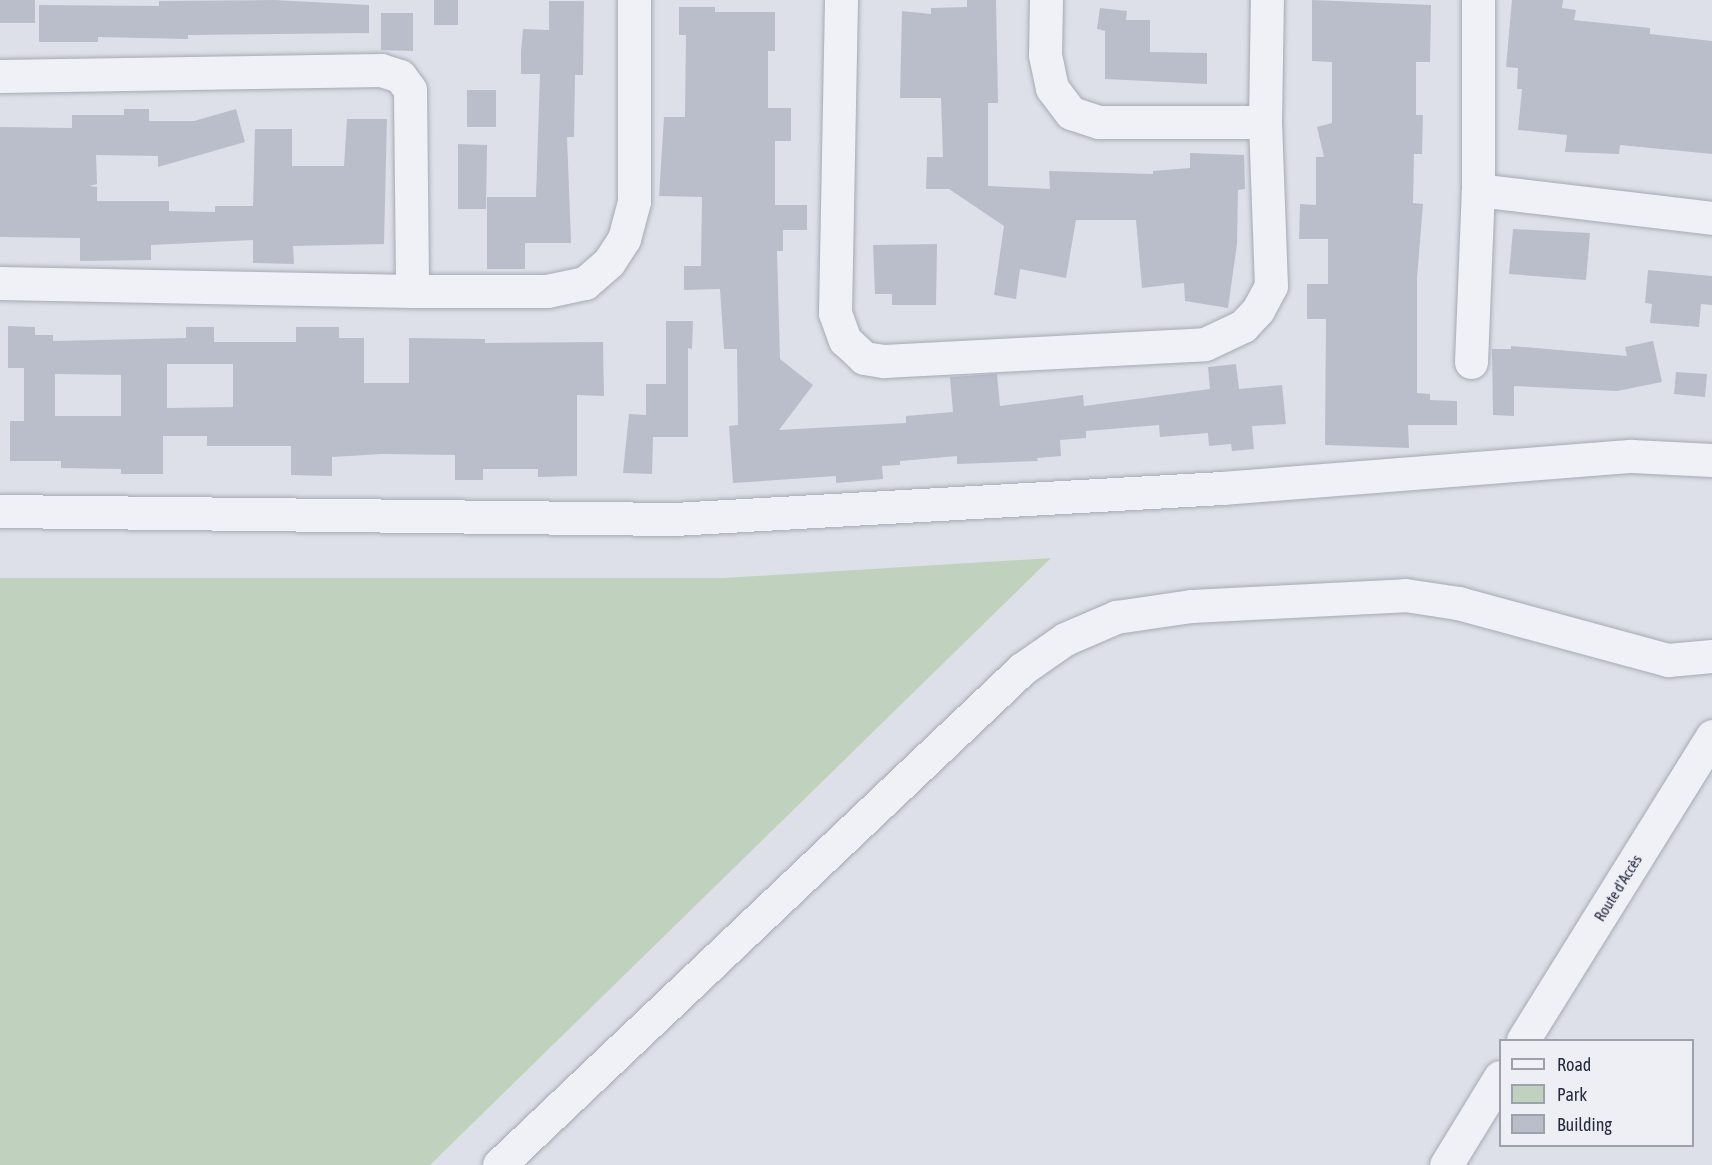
<!DOCTYPE html>
<meta charset="utf-8">
<style>
body{margin:0}
#map{position:relative;width:1712px;height:1165px;overflow:hidden;background:#dde0e8;font-family:"Asap Condensed",sans-serif}
div>[style]{position:absolute}
[style*='--x']{left:calc(var(--x)*1px);top:calc(var(--y)*1px);width:calc(var(--w)*1px);rotate:calc(var(--a)*1deg)}
.green>*{inset:0;background:#c0d2be}
.building>*{inset:0;background:#babecb}
.roads{filter:drop-shadow(0 0 2px #a6aab5) drop-shadow(0 0 2px #a6aab5)}
.minor>*{height:33px;margin:-16.5px;padding:0 16.5px;transform-origin:16.5px;border-radius:16.5px;background:#f0f1f6}
span{translate:-50% -50%;white-space:nowrap;text-align:center;line-height:1.15;-webkit-text-stroke:5px #edeff5;paint-order:stroke}
.street-label{font-size:15px;color:#262b3f}
.legend{position:absolute;left:1499px;top:1039px;width:195px;height:108px;box-sizing:border-box;background:#edeff5;border:2px solid #9da1ac;margin:0;padding:8px 10px;list-style:none;font-size:18px;color:#262b3f}
.legend li{display:flex;align-items:center;gap:12px;height:30px}
.legend b{width:30px;border:2px solid #9da1ac}
</style>
<div id="map">
<div class="green">
<i style="clip-path:polygon(1051px 558px,430px 1165px,0 1165px,0 578px,724px 578px)"></i>
</div>
<div class="building">
<i style="clip-path:polygon(0 0,35px 0,35px 23px,0 23px)"></i>
<i style="clip-path:polygon(274px 0,369px 5px,369px 33px,188px 35px,188px 39px,98px 37px,98px 42px,39px 42px,39px 5px,159px 6px,159px 1px)"></i>
<i style="clip-path:polygon(434px 0,458px 0,458px 25px,434px 25px)"></i>
<i style="clip-path:polygon(967px 0,996px 0,998px 103px,988px 103px,988px 186px,1050px 189px,1049px 171px,1153px 174px,1153px 171px,1190px 168px,1190px 153px,1244px 155px,1245px 189px,1238px 190px,1237px 244px,1228px 308px,1185px 301px,1184px 283px,1142px 288px,1136px 220px,1076px 220px,1066px 278px,1020px 269px,1016px 299px,994px 295px,1004px 226px,949px 189px,926px 189px,927px 157px,943px 157px,941px 98px,900px 98px,902px 11px,931px 14px,931px 8px,967px 7px)"></i>
<i style="clip-path:polygon(1312px 0,1431px 5px,1430px 62px,1416px 62px,1416px 115px,1423px 115px,1422px 154px,1414px 154px,1413px 203px,1423px 204px,1417px 278px,1417px 393px,1430px 394px,1430px 400px,1457px 401px,1457px 425px,1408px 425px,1409px 448px,1325px 445px,1326px 319px,1307px 319px,1307px 284px,1328px 284px,1328px 239px,1299px 239px,1300px 204px,1316px 205px,1316px 157px,1324px 157px,1317px 127px,1332px 123px,1332px 62px,1312px 61px)"></i>
<i style="clip-path:polygon(1512px 0,1563px 0,1562px 8px,1576px 10px,1574px 20px,1650px 28px,1650px 34px,1712px 41px,1712px 154px,1620px 145px,1619px 154px,1565px 152px,1567px 135px,1518px 130px,1522px 89px,1517px 89px,1518px 68px,1506px 67px)"></i>
<i style="clip-path:polygon(549px 1px,584px 1px,583px 75px,575px 75px,574px 137px,567px 137px,571px 243px,525px 243px,525px 269px,487px 269px,487px 197px,536px 197px,540px 74px,521px 74px,521px 52px,523px 29px,549px 30px)"></i>
<i style="clip-path:polygon(679px 7px,715px 7px,715px 12px,775px 12px,775px 51px,768px 51px,768px 108px,791px 108px,791px 141px,775px 141px,775px 205px,807px 205px,807px 230px,783px 230px,783px 251px,777px 251px,780px 359px,813px 385px,779px 430px,906px 423px,906px 416px,953px 412px,950px 377px,997px 374px,1000px 406px,1083px 395px,1084px 406px,1210px 389px,1208px 367px,1236px 364px,1239px 389px,1282px 385px,1286px 424px,1252px 426px,1254px 449px,1232px 451px,1231px 444px,1209px 446px,1208px 433px,1160px 437px,1159px 425px,1086px 431px,1086px 438px,1060px 440px,1061px 456px,1037px 458px,1038px 461px,957px 464px,957px 456px,900px 461px,900px 465px,882px 466px,883px 479px,836px 483px,836px 476px,733px 483px,729px 426px,738px 425px,737px 349px,724px 349px,720px 289px,684px 290px,684px 266px,701px 266px,702px 197px,659px 196px,664px 117px,685px 117px,686px 35px,679px 35px)"></i>
<i style="clip-path:polygon(1100px 8px,1127px 11px,1126px 20px,1150px 20px,1150px 52px,1207px 53px,1207px 84px,1105px 79px,1105px 31px,1097px 29px)"></i>
<i style="clip-path:polygon(381px 13px,413px 13px,413px 51px,381px 50px)"></i>
<i style="clip-path:polygon(467px 90px,496px 90px,496px 127px,467px 127px)"></i>
<i style="clip-path:polygon(124px 109px,149px 109px,149px 121px,194px 121px,236px 109px,245px 142px,158px 167px,158px 156px,96px 155px,97px 184px,89px 186px,97px 187px,97px 201px,169px 201px,169px 211px,215px 212px,215px 206px,253px 206px,255px 129px,292px 129px,292px 166px,344px 166px,347px 119px,387px 119px,384px 244px,293px 246px,294px 264px,253px 263px,253px 240px,151px 245px,151px 260px,80px 261px,80px 238px,0 237px,0 127px,72px 128px,72px 115px,124px 115px)"></i>
<i style="clip-path:polygon(458px 144px,487px 145px,486px 209px,458px 209px)"></i>
<i style="clip-path:polygon(1513px 229px,1590px 233px,1586px 280px,1509px 274px)"></i>
<i style="clip-path:polygon(937px 244px,936px 305px,892px 305px,892px 294px,875px 294px,873px 245px)"></i>
<i style="clip-path:polygon(1648px 270px,1712px 276px,1712px 305px,1701px 304px,1699px 327px,1650px 323px,1652px 304px,1645px 303px)"></i>
<i style="clip-path:polygon(666px 321px,693px 321px,692px 349px,688px 348px,688px 437px,653px 437px,652px 474px,623px 473px,629px 414px,646px 415px,646px 384px,666px 384px)"></i>
<i style="clip-path:polygon(evenodd,8px 326px,35px 327px,35px 335px,53px 335px,53px 341px,186px 338px,186px 327px,214px 327px,214px 342px,296px 342px,296px 327px,339px 327px,339px 338px,364px 338px,364px 383px,409px 383px,409px 338px,485px 339px,485px 343px,603px 342px,604px 396px,577px 395px,577px 476px,538px 477px,538px 469px,483px 469px,483px 480px,455px 480px,455px 455px,382px 454px,332px 457px,332px 476px,291px 475px,291px 446px,207px 446px,207px 436px,163px 436px,163px 474px,121px 474px,121px 469px,61px 468px,61px 461px,10px 461px,10px 421px,24px 421px,24px 368px,8px 368px,8px 326px,167px 364px,233px 364px,233px 407px,167px 408px,167px 364px,8px 326px,55px 374px,121px 375px,121px 416px,55px 416px,55px 374px)"></i>
<i style="clip-path:polygon(1653px 341px,1662px 382px,1617px 391px,1514px 386px,1514px 416px,1493px 415px,1492px 349px,1511px 349px,1511px 346px,1627px 356px,1625px 347px)"></i>
<i style="clip-path:polygon(1676px 372px,1707px 374px,1705px 397px,1674px 394px)"></i>
</div>
<div class="roads">
<div class="minor">
<i style="--x:841;--y:0;--w:313;--a:91.1"></i>
<i style="--x:835;--y:313;--w:29;--a:70"></i>
<i style="--x:845;--y:340;--w:26;--a:43"></i>
<i style="--x:864;--y:358;--w:20;--a:9"></i>
<i style="--x:884;--y:361;--w:321;--a:-3"></i>
<i style="--x:1205;--y:344;--w:42;--a:-25.3"></i>
<i style="--x:1243;--y:326;--w:22;--a:-47"></i>
<i style="--x:1258;--y:310;--w:27;--a:-62"></i>
<i style="--x:1271;--y:286;--w:164;--a:-92.1"></i>
<i style="--x:1265;--y:122;--w:122;--a:-89.1"></i>
<i style="--x:1046;--y:0;--w:55;--a:91"></i>
<i style="--x:1045;--y:55;--w:34;--a:78"></i>
<i style="--x:1052;--y:88;--w:31;--a:53"></i>
<i style="--x:1071;--y:113;--w:29;--a:18"></i>
<i style="--x:1099;--y:122;--w:166;--a:0"></i>
<i style="--x:0;--y:76;--w:381;--a:-0.9"></i>
<i style="--x:381;--y:70;--w:20;--a:18"></i>
<i style="--x:400;--y:76;--w:17;--a:54"></i>
<i style="--x:410;--y:90;--w:201;--a:89.4"></i>
<i style="--x:1478;--y:190;--w:236;--a:6.8"></i>
<i style="--x:0;--y:283;--w:412;--a:1.1"></i>
<i style="--x:412;--y:291;--w:135;--a:0"></i>
<i style="--x:547;--y:291;--w:39;--a:-12"></i>
<i style="--x:585;--y:283;--w:32;--a:-41"></i>
<i style="--x:609;--y:262;--w:27;--a:-57"></i>
<i style="--x:624;--y:239;--w:39;--a:-75"></i>
<i style="--x:634;--y:201;--w:201;--a:-90"></i>
<i style="--x:1471;--y:362;--w:172;--a:-87.7"></i>
<i style="--x:1478;--y:190;--w:190;--a:-90"></i>
<i style="--x:0;--y:511;--w:674;--a:0.68"></i>
<i style="--x:674;--y:519;--w:549;--a:-3.24"></i>
<i style="--x:1222;--y:488;--w:411;--a:-4.5"></i>
<i style="--x:1632;--y:456;--w:80;--a:2.9"></i>
<i style="--x:1523;--y:1040;--w:358;--a:-58.1"></i>
<i style="--x:499;--y:1165;--w:721;--a:-43.48"></i>
<i style="--x:1022;--y:669;--w:52;--a:-34.9"></i>
<i style="--x:1065;--y:639;--w:56;--a:-23.3"></i>
<i style="--x:1116;--y:617;--w:76;--a:-8.3"></i>
<i style="--x:1191;--y:606;--w:214;--a:-2.9"></i>
<i style="--x:1405;--y:595;--w:54;--a:8.6"></i>
<i style="--x:1458;--y:603;--w:218;--a:15.2"></i>
<i style="--x:1668;--y:660;--w:44;--a:-5.2"></i>
<i style="--x:1446;--y:1165;--w:103;--a:-58.5"></i>
</div>
</div>
<div class="street-label">
<span style="left:1618px;top:888px;rotate:-58deg">Route d'Accès</span>
</div>
<ul class="legend">
<li><b style="height:8px;background:#f0f1f6"></b>Road</li>
<li><b style="height:16px;background:#c0d2be"></b>Park</li>
<li><b style="height:16px;background:#babecb"></b>Building</li>
</ul>
</div>
